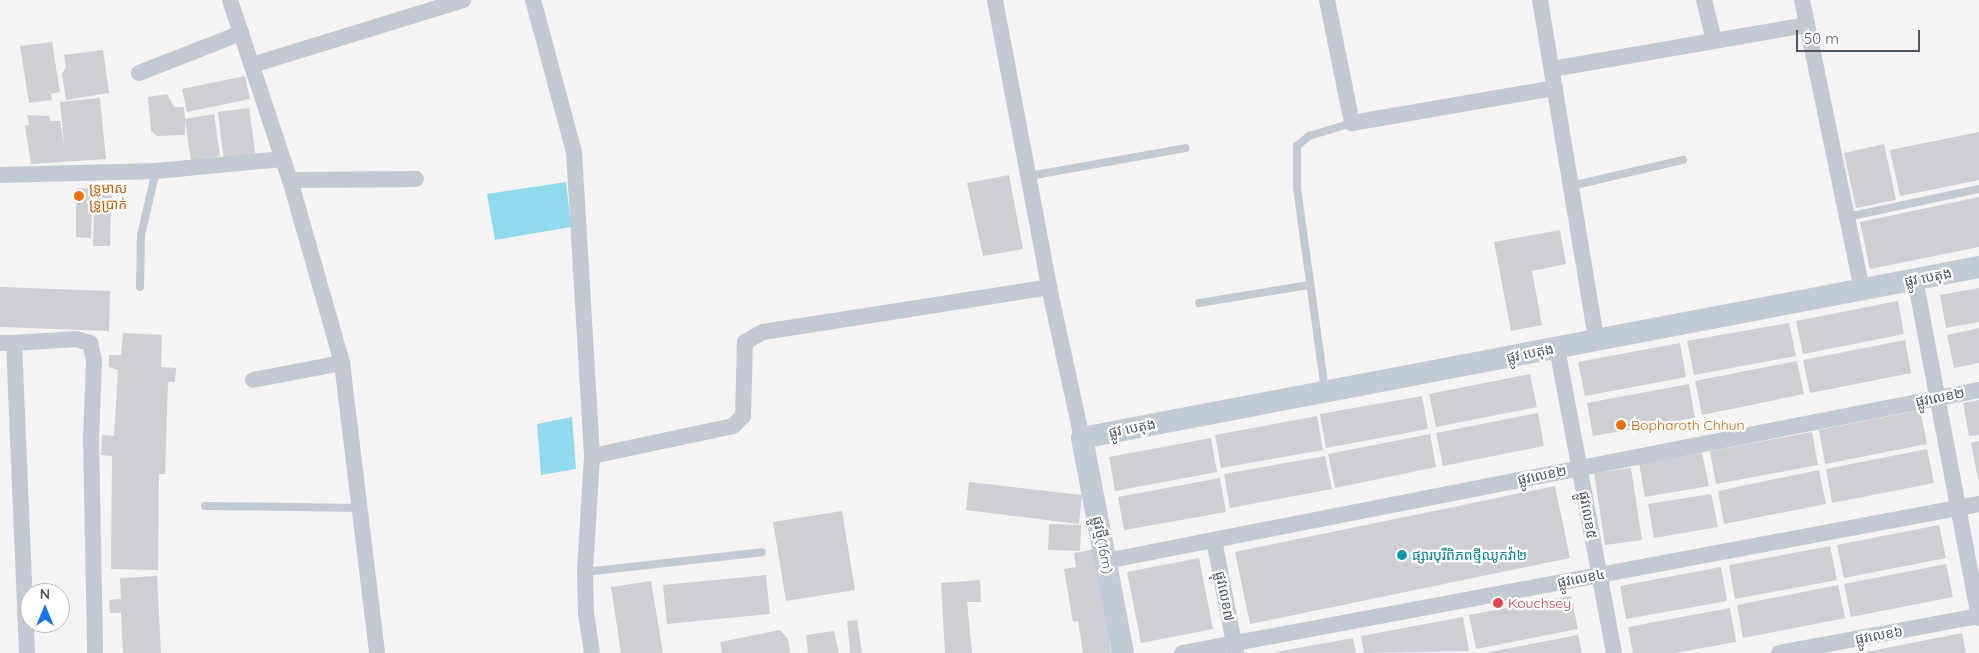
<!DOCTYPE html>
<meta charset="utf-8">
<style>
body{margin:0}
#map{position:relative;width:1979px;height:653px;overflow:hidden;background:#f5f3f3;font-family:Quicksand,"Noto Sans Khmer",sans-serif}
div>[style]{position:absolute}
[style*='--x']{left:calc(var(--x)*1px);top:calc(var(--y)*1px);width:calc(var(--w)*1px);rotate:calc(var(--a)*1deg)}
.water>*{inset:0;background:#90daee}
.building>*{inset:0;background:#cdcfd5}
.lane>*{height:8px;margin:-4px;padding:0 4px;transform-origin:4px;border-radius:4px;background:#c1cad2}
.street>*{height:16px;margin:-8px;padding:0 8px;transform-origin:8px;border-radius:8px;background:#c1cad2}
.secondary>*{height:22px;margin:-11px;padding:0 11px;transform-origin:11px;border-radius:11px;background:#c1cbd6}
.dots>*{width:14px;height:14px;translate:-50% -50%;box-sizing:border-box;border:2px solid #fff;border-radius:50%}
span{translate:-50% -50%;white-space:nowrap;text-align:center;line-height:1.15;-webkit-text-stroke:4.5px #fff;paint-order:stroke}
.food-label{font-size:14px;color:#c56008}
.left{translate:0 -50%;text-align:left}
.street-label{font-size:14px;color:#4a5661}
.culture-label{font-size:14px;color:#0d838f}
.health-label{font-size:14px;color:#be3a42}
.north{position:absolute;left:20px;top:583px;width:50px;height:50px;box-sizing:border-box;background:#fff;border:1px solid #b7bbc0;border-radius:50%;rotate:0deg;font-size:14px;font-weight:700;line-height:20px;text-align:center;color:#4a5661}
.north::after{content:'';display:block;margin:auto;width:18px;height:22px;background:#1a73e8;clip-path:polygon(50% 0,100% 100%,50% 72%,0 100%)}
.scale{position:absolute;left:1796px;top:30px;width:124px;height:22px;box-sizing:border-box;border:2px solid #4a5661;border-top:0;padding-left:6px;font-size:15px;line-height:18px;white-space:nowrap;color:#4a5661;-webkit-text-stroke:4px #fff;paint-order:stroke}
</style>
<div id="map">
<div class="water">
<i style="clip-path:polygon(566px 182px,571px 227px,495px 240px,487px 194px)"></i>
<i style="clip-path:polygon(572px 417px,576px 469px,541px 475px,537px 424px)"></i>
</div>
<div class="building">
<i style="clip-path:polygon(52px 42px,60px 92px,51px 94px,52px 100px,29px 103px,20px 46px)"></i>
<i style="clip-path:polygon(103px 50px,109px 93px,66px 100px,62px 74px,66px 67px,64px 55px)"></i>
<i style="clip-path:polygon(245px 76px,250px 99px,187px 112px,182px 89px)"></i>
<i style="clip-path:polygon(167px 94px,174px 107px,184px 107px,185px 119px,214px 114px,220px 156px,191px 161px,185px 121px,185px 135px,157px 136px,151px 131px,148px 97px)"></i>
<i style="clip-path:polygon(100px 98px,106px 159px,31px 164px,25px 126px,29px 125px,27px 115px,49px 116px,50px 121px,60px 121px,64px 145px,60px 102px)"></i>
<i style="clip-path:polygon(249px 108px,256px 158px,224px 162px,218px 112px)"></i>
<i style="clip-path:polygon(1979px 132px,1979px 180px,1900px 196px,1890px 150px)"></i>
<i style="clip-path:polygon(1884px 144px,1896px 200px,1856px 208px,1844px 153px)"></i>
<i style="clip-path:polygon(1009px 175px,1023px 249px,983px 256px,967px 183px)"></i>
<i style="clip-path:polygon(93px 187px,112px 187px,112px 202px,93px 202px)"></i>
<i style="clip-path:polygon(76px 188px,92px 189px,91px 238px,76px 237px)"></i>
<i style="clip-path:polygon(1979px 197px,1979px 247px,1870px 269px,1860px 222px)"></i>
<i style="clip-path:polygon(94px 203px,111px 204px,110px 246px,93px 246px)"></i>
<i style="clip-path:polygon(1560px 230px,1566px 264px,1532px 271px,1542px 325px,1511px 331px,1494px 242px)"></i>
<i style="clip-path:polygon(0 287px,110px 291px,109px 331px,0 327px)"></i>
<i style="clip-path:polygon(1979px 288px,1979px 322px,1946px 328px,1940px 295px)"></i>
<i style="clip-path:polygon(1898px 301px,1904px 334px,1803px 354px,1796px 321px)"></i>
<i style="clip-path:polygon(1789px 323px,1796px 356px,1694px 375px,1687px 341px)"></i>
<i style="clip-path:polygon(1979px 328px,1979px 363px,1954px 368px,1947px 335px)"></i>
<i style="clip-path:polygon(123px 333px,162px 335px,161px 367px,176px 368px,175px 382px,168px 382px,165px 474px,159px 474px,158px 570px,111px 569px,112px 456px,101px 455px,102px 435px,114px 436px,118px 370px,109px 367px,109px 355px,121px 355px)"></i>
<i style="clip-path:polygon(1905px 340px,1911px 373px,1810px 393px,1803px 360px)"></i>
<i style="clip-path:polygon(1680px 343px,1686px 377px,1585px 396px,1578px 362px)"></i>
<i style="clip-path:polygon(1797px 361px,1804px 394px,1702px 415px,1695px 381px)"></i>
<i style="clip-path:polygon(1530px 374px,1537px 407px,1436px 427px,1429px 394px)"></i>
<i style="clip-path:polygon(1689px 384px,1695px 418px,1593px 436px,1587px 403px)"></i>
<i style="clip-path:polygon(1422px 396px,1428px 429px,1326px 448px,1320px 414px)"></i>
<i style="clip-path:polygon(1979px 400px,1979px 435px,1969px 436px,1963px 403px)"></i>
<i style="clip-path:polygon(1920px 410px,1927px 444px,1825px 464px,1819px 430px)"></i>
<i style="clip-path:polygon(1538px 413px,1544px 446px,1443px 466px,1436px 433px)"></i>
<i style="clip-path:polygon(1317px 416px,1323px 450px,1221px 468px,1215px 435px)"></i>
<i style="clip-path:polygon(1812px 432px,1818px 465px,1716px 484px,1710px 451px)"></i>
<i style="clip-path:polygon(1430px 434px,1436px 467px,1335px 488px,1328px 454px)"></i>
<i style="clip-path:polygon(1211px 438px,1217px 472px,1115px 491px,1109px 457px)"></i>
<i style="clip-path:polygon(1979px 441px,1979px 479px,1978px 479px,1971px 443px)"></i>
<i style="clip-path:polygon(1927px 449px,1934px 483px,1832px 503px,1826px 469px)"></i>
<i style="clip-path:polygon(1702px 453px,1709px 486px,1645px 497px,1639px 463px)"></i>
<i style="clip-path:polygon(1325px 456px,1332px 489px,1230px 508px,1224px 474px)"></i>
<i style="clip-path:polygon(1631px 468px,1642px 540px,1605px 545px,1594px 473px)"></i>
<i style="clip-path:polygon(1819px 470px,1826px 504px,1724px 524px,1718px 491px)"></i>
<i style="clip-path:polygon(1220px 478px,1226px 512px,1124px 530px,1118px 497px)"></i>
<i style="clip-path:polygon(969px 482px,1082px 495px,1079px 524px,966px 510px)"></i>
<i style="clip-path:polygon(1555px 486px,1570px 558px,1250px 624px,1235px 552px)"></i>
<i style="clip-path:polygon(1711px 494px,1718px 527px,1654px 538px,1648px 504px)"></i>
<i style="clip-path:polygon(842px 511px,855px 590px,786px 601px,773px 522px)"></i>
<i style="clip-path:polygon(1049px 524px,1081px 525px,1080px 551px,1048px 550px)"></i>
<i style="clip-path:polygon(1939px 525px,1946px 558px,1844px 578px,1837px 545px)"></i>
<i style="clip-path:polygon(1830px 546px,1837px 580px,1735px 599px,1729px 565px)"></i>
<i style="clip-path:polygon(1097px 549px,1111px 653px,1083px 653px,1078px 621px,1073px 622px,1064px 569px,1076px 567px,1074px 553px)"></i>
<i style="clip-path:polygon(1199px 558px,1213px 629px,1141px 643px,1127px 572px)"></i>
<i style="clip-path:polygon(1946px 564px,1953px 597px,1851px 617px,1844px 584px)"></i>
<i style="clip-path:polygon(1721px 567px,1727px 601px,1626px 619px,1620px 586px)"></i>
<i style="clip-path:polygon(766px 575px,770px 614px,667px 624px,663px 585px)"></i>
<i style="clip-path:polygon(157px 576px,161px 653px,123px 653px,121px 613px,110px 613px,109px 600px,121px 599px,120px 578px)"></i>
<i style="clip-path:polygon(980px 580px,981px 602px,967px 602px,972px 653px,945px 653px,941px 583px)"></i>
<i style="clip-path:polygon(651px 581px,663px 653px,621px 653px,611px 587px)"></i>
<i style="clip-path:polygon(1838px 585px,1845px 618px,1743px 638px,1737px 605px)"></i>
<i style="clip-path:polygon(1571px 596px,1578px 629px,1476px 649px,1469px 615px)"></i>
<i style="clip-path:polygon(1730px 608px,1736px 642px,1674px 653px,1633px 653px,1628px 627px)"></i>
<i style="clip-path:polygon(1463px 617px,1469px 651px,1364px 653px,1361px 636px)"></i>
<i style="clip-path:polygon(857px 620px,862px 653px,850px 653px,847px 621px)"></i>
<i style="clip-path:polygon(780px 630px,788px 639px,790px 653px,722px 653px,720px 642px)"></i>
<i style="clip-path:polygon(834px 631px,839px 653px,808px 653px,806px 635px)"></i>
<i style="clip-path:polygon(1962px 633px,1966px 653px,1866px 653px,1866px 652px)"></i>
<i style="clip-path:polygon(1578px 635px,1582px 653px,1489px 653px,1489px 652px)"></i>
<i style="clip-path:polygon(1353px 638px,1356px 653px,1277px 653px,1276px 652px)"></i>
</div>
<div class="lane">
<i style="--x:1029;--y:176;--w:159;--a:-10.1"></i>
<i style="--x:1571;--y:186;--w:115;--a:-13.1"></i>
<i style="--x:1847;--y:217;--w:135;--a:-12"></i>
<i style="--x:140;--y:287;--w:52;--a:-88.9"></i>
<i style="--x:141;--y:235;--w:66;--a:-76.8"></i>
<i style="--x:1199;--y:303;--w:111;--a:-9.3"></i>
<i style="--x:1325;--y:390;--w:205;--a:-97.9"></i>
<i style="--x:1297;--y:187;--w:41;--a:-90"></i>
<i style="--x:1297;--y:146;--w:16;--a:-40"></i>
<i style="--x:1309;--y:136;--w:45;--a:-16.8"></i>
<i style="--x:205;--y:506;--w:156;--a:0.7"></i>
<i style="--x:585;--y:572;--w:178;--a:-6.4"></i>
</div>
<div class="street">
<i style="--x:230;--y:0;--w:190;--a:71.6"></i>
<i style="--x:290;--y:180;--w:190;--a:74.1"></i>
<i style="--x:342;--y:363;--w:292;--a:83.1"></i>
<i style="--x:533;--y:0;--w:157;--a:74.9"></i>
<i style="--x:574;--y:152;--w:305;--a:86.6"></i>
<i style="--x:592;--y:456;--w:116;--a:93.5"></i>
<i style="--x:585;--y:572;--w:41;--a:88.6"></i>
<i style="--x:586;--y:613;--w:40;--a:81.5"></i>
<i style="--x:995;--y:0;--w:292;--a:79.3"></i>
<i style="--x:1049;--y:287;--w:155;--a:77.7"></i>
<i style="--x:1327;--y:0;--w:126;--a:78.5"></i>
<i style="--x:1352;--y:123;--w:206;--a:-9.8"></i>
<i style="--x:1540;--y:0;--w:345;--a:80.6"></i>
<i style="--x:1704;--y:0;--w:41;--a:76"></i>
<i style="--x:1802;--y:0;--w:295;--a:78.3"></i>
<i style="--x:252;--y:65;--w:221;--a:-17.1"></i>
<i style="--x:1552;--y:69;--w:258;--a:-9.8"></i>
<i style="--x:139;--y:73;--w:110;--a:-21.4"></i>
<i style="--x:0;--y:175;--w:156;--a:-1.5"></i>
<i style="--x:156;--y:171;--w:127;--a:-5.4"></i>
<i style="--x:290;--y:180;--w:126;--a:-0.5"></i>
<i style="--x:1915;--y:279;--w:345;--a:79.3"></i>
<i style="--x:0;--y:343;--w:14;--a:0"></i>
<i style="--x:14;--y:343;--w:310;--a:87.6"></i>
<i style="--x:14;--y:343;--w:62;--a:-3.7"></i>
<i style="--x:76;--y:339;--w:15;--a:16"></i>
<i style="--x:90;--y:343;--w:18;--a:77"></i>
<i style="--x:94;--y:361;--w:77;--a:92.2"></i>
<i style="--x:91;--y:438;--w:215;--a:88.9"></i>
<i style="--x:1557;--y:348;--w:310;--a:79.4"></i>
<i style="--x:253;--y:380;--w:91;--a:-10.8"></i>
<i style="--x:592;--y:456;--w:144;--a:-12"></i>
<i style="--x:733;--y:426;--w:14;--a:-45"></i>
<i style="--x:743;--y:416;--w:74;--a:-88.5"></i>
<i style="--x:745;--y:342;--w:21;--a:-29"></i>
<i style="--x:763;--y:332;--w:290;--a:-8.9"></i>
<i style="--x:1214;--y:540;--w:115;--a:79"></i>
<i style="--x:1106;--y:561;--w:890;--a:-11.08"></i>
<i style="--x:1182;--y:653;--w:811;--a:-10.59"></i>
<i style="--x:1779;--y:653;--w:203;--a:-10.5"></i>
</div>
<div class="secondary">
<i style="--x:1123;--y:653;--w:219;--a:-100.8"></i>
<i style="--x:1082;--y:438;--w:913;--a:-10.79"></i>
</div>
<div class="dots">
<i style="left:79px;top:196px;background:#e8710a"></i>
<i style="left:1621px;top:425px;background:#e8710a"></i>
<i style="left:1402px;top:555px;background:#0f9aa8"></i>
<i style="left:1498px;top:603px;background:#e0444e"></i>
</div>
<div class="food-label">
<span class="left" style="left:89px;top:196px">ទ្រូមាស<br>ទ្រូប្រាក់</span>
<span class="left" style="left:1631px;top:425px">Bopharoth Chhun</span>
</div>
<div class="street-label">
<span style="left:1928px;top:277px;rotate:-11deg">ផ្លូវ បេតុង</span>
<span style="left:1530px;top:353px;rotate:-11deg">ផ្លូវ បេតុង</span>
<span style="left:1940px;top:397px;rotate:-11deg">ផ្លូវលេខ២</span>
<span style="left:1132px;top:428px;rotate:-11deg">ផ្លូវ បេតុង</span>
<span style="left:1542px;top:475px;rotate:-11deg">ផ្លូវលេខ២</span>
<span style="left:1588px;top:515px;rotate:80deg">ផ្លូវលេខ៥</span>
<span style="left:1103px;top:545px;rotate:79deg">ផ្លូវថ្មី(16m)</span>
<span style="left:1581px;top:578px;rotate:-11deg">ផ្លូវលេខ៤</span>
<span style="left:1225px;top:596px;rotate:79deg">ផ្លុវលេខ៧</span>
<span style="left:1879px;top:635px;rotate:-10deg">ផ្លូវលេខ៦</span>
</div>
<div class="culture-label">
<span class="left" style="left:1412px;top:555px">ផ្សារបុរីពិភពថ្មីឈូកវ៉ា២</span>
</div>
<div class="health-label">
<span class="left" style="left:1508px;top:603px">Kouchsey</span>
</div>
<div class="north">N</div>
<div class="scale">50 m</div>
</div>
